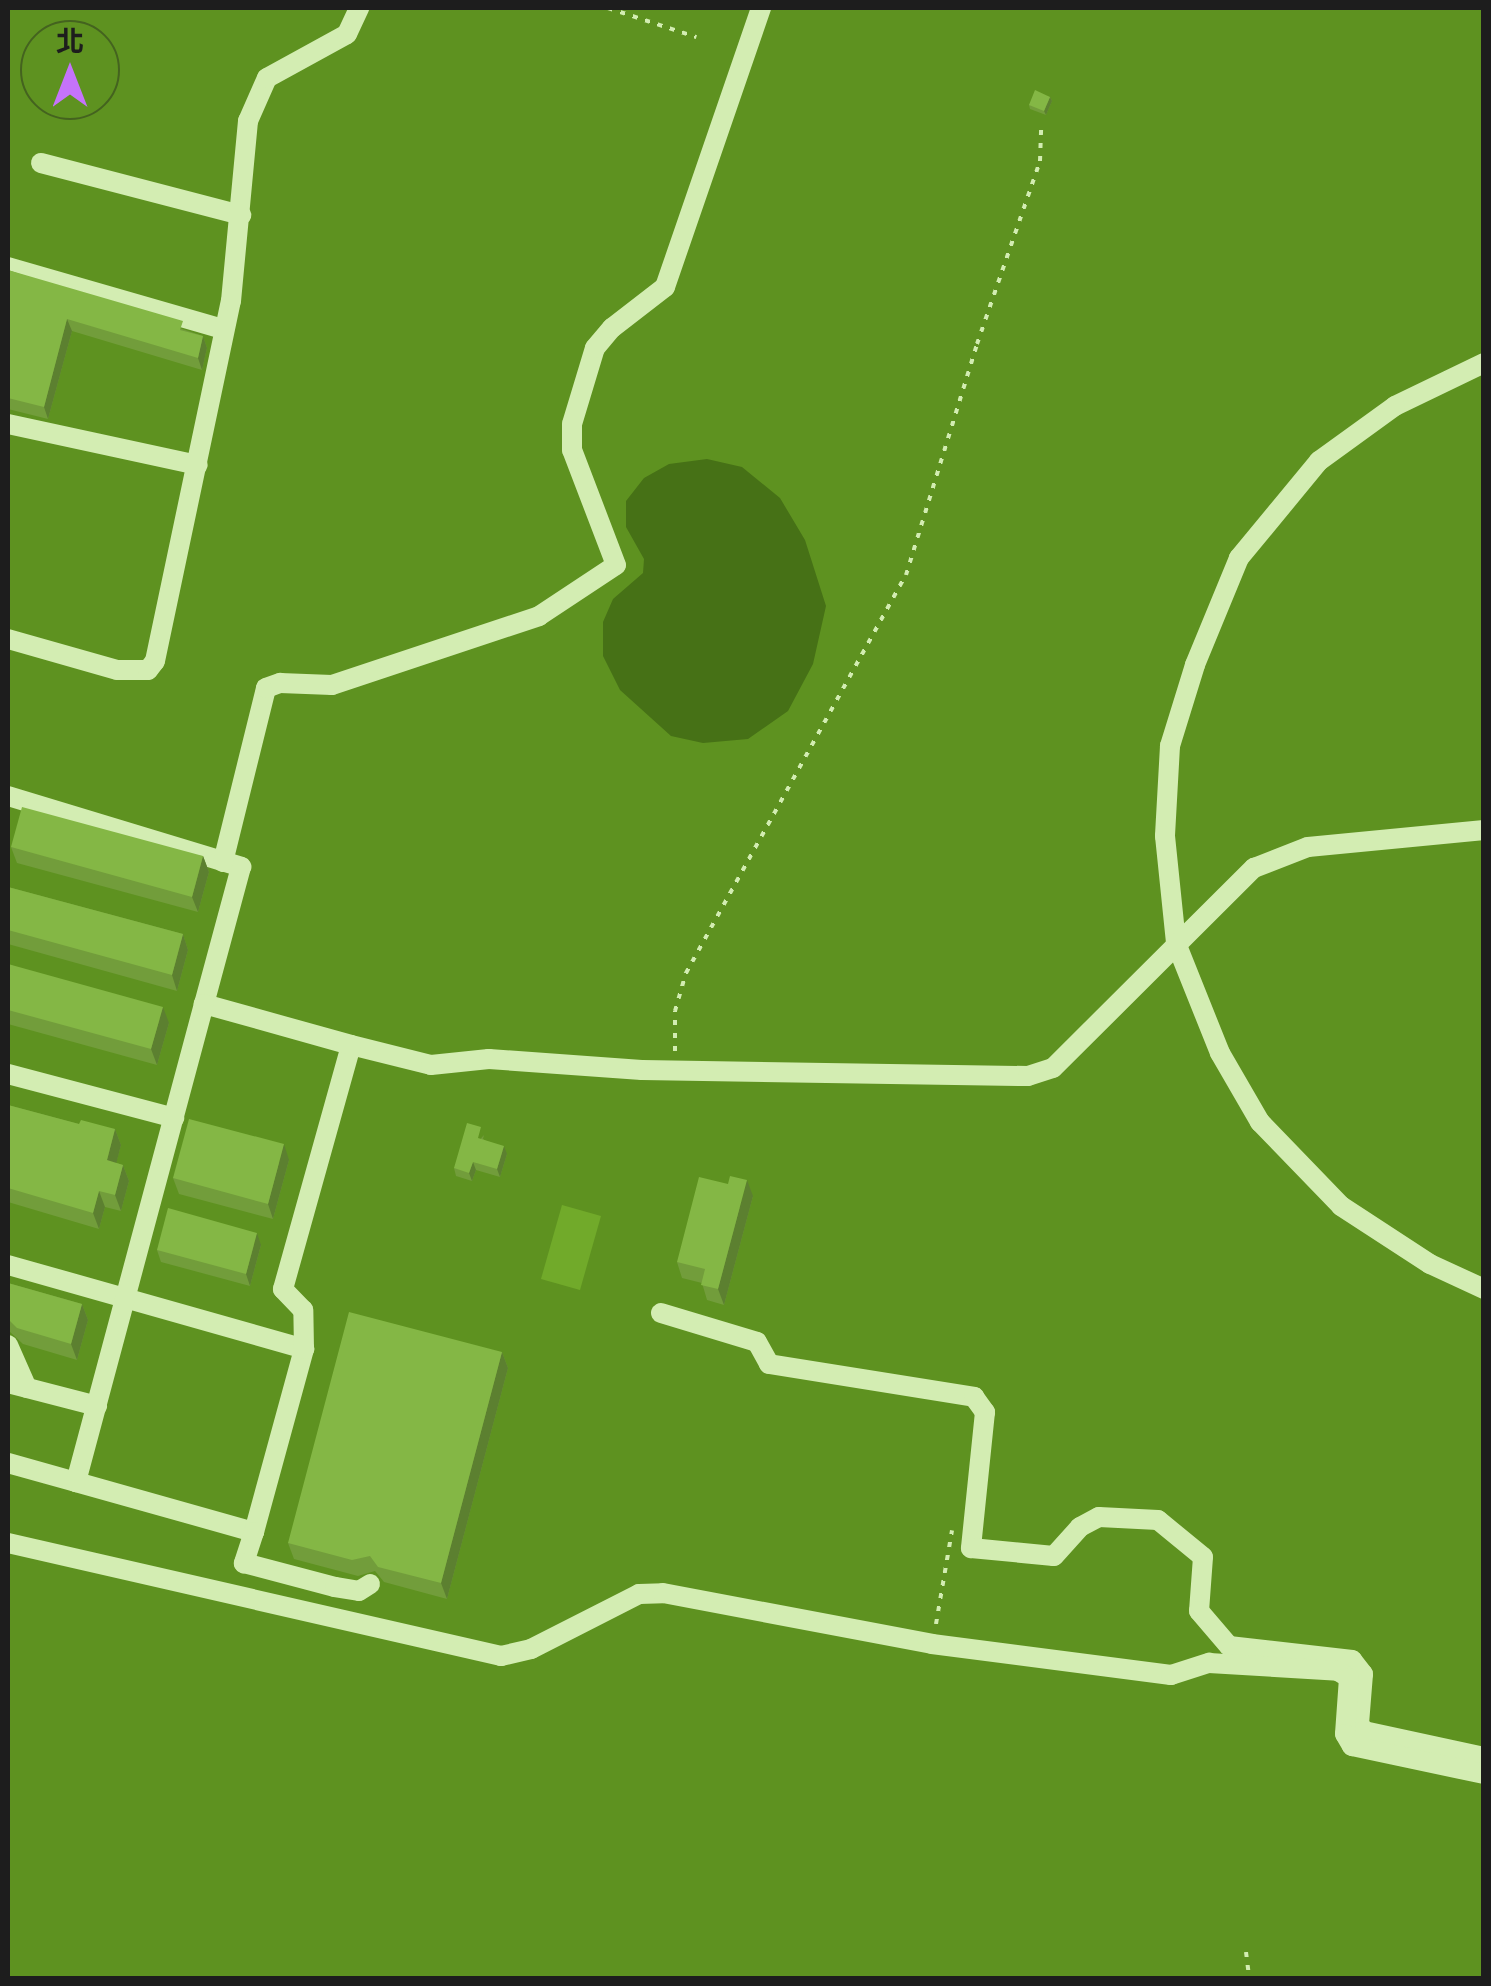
<!DOCTYPE html>
<meta charset="utf-8">
<style>
body{margin:0}
#map{position:relative;width:1491px;height:1986px;overflow:hidden;background:#5e9220;font-family:"Varela Round","Noto Sans TC",sans-serif}
div>[style]{position:absolute}
[style*='--x']{left:calc(var(--x)*1px);top:calc(var(--y)*1px);width:calc(var(--w)*1px);rotate:calc(var(--a)*1deg)}
.green>*{inset:0;background:#71aa2a}
.water>*{inset:0;background:#467116}
.path>*{height:4px;margin-top:-2px;transform-origin:0;background:repeating-linear-gradient(90deg,#d3edb2 0 5px,transparent 0 13px)}
.minor>*{height:20px;margin:-10px;padding:0 10px;transform-origin:10px;border-radius:10px;background:#d3edb2}
.wall>*{inset:0;background:#729d3b}
.shaded-wall>*{inset:0;background:#5c8030}
.building>*{inset:0;background:#84b745}
span{translate:-50% -50%;white-space:nowrap;text-align:center;line-height:1.15;-webkit-text-stroke:10px #5e9220;paint-order:stroke}
.frame{position:absolute;inset:0;border:10px solid #1d1d1d;pointer-events:none}
.north{position:absolute;left:20px;top:20px;width:100px;height:100px;box-sizing:border-box;background:#5e9220;border:2px solid #44631f;border-radius:50%;rotate:0deg;font-size:28px;font-weight:700;line-height:40px;text-align:center;color:#1d1d1d}
.north::after{content:'';display:block;margin:auto;width:35px;height:45px;background:#c573fa;clip-path:polygon(50% 0,100% 100%,50% 72%,0 100%)}
</style>
<div id="map">
<div class="green">
<i style="clip-path:polygon(562px 1205px,601px 1216px,580px 1290px,541px 1279px)"></i>
</div>
<div class="water">
<i style="clip-path:polygon(707px 459px,742px 467px,780px 498px,805px 540px,826px 606px,813px 664px,788px 711px,748px 739px,703px 743px,671px 736px,620px 690px,603px 656px,603px 622px,613px 599px,643px 573px,644px 559px,626px 527px,626px 501px,644px 478px,669px 464px)"></i>
</div>
<div class="path">
<i style="--x:608;--y:8;--w:93;--a:18.2"></i>
<i style="--x:675;--y:1051;--w:40;--a:-90"></i>
<i style="--x:675;--y:1011;--w:40;--a:-74"></i>
<i style="--x:686;--y:973;--w:455;--a:-61.1"></i>
<i style="--x:906;--y:575;--w:242;--a:-72.9"></i>
<i style="--x:977;--y:344;--w:194;--a:-71"></i>
<i style="--x:1040;--y:161;--w:32;--a:-88"></i>
<i style="--x:936;--y:1624;--w:95;--a:-80.3"></i>
<i style="--x:1246;--y:1952;--w:26;--a:83"></i>
</div>
<div class="minor">
<i style="--x:41;--y:163;--w:207;--a:14.6"></i>
<i style="--x:8;--y:267;--w:224;--a:16.1"></i>
<i style="--x:1484;--y:363;--w:99;--a:154.2"></i>
<i style="--x:1395;--y:406;--w:94;--a:144.1"></i>
<i style="--x:1319;--y:461;--w:126;--a:129.5"></i>
<i style="--x:1239;--y:558;--w:116;--a:112.4"></i>
<i style="--x:1195;--y:665;--w:85;--a:107.2"></i>
<i style="--x:1170;--y:746;--w:90;--a:93.2"></i>
<i style="--x:1165;--y:836;--w:108;--a:84.1"></i>
<i style="--x:1176;--y:943;--w:118;--a:68.2"></i>
<i style="--x:1220;--y:1053;--w:80;--a:59.9"></i>
<i style="--x:1260;--y:1122;--w:117;--a:46"></i>
<i style="--x:1341;--y:1206;--w:106;--a:33.1"></i>
<i style="--x:1430;--y:1264;--w:60;--a:24.8"></i>
<i style="--x:8;--y:424;--w:194;--a:12.2"></i>
<i style="--x:8;--y:639;--w:113;--a:15.9"></i>
<i style="--x:117;--y:670;--w:31;--a:0"></i>
<i style="--x:148;--y:670;--w:11;--a:-52"></i>
<i style="--x:155;--y:661;--w:368;--a:-78.1"></i>
<i style="--x:231;--y:301;--w:181;--a:-84.6"></i>
<i style="--x:248;--y:121;--w:47;--a:-66.2"></i>
<i style="--x:267;--y:78;--w:91;--a:-28.8"></i>
<i style="--x:347;--y:34;--w:29;--a:-65"></i>
<i style="--x:8;--y:796;--w:244;--a:16.9"></i>
<i style="--x:241;--y:867;--w:142;--a:105.1"></i>
<i style="--x:223;--y:862;--w:179;--a:-76.1"></i>
<i style="--x:266;--y:688;--w:15;--a:-20"></i>
<i style="--x:280;--y:683;--w:52;--a:2.2"></i>
<i style="--x:332;--y:685;--w:218;--a:-18.4"></i>
<i style="--x:539;--y:616;--w:92;--a:-33.5"></i>
<i style="--x:616;--y:565;--w:123;--a:-110.9"></i>
<i style="--x:572;--y:450;--w:26;--a:-90"></i>
<i style="--x:572;--y:424;--w:79;--a:-73.2"></i>
<i style="--x:595;--y:348;--w:26;--a:-50"></i>
<i style="--x:612;--y:328;--w:67;--a:-37.7"></i>
<i style="--x:665;--y:287;--w:295;--a:-71"></i>
<i style="--x:351;--y:1045;--w:82;--a:14"></i>
<i style="--x:431;--y:1065;--w:58;--a:-5.9"></i>
<i style="--x:489;--y:1059;--w:153;--a:4.1"></i>
<i style="--x:642;--y:1070;--w:386;--a:0.9"></i>
<i style="--x:1028;--y:1076;--w:26;--a:-18"></i>
<i style="--x:1053;--y:1068;--w:284;--a:-44.9"></i>
<i style="--x:1254;--y:868;--w:58;--a:-21.3"></i>
<i style="--x:1308;--y:847;--w:177;--a:-5.5"></i>
<i style="--x:8;--y:1074;--w:172;--a:14.8"></i>
<i style="--x:8;--y:1265;--w:308;--a:15.8"></i>
<i style="--x:661;--y:1313;--w:100;--a:16.8"></i>
<i style="--x:757;--y:1342;--w:25;--a:61"></i>
<i style="--x:769;--y:1364;--w:208;--a:9.1"></i>
<i style="--x:974;--y:1397;--w:19;--a:54"></i>
<i style="--x:985;--y:1412;--w:137;--a:95.9"></i>
<i style="--x:971;--y:1548;--w:83;--a:5.5"></i>
<i style="--x:1054;--y:1556;--w:39;--a:-48"></i>
<i style="--x:1080;--y:1527;--w:21;--a:-28"></i>
<i style="--x:1099;--y:1517;--w:59;--a:2.9"></i>
<i style="--x:1158;--y:1520;--w:58;--a:39.4"></i>
<i style="--x:1203;--y:1557;--w:54;--a:94.2"></i>
<i style="--x:1199;--y:1611;--w:46;--a:49.4"></i>
<i style="--x:1229;--y:1646;--w:124;--a:6.5"></i>
<i style="--x:1352;--y:1660;--w:18;--a:52"></i>
<i style="--x:1363;--y:1674;--w:50;--a:94.6"></i>
<i style="--x:1359;--y:1724;--w:9;--a:54"></i>
<i style="--x:1364;--y:1731;--w:123;--a:12.2"></i>
<i style="--x:8;--y:1345;--w:47;--a:66.2"></i>
<i style="--x:8;--y:1383;--w:92;--a:14.5"></i>
<i style="--x:8;--y:1463;--w:71;--a:15.6"></i>
<i style="--x:76;--y:1482;--w:185;--a:15.7"></i>
<i style="--x:254;--y:1532;--w:190;--a:-74.7"></i>
<i style="--x:304;--y:1349;--w:39;--a:-91"></i>
<i style="--x:303;--y:1310;--w:29;--a:-134"></i>
<i style="--x:283;--y:1289;--w:253;--a:-74.4"></i>
<i style="--x:351;--y:1045;--w:153;--a:-164.4"></i>
<i style="--x:204;--y:1004;--w:495;--a:105"></i>
<i style="--x:254;--y:1532;--w:33;--a:108"></i>
<i style="--x:244;--y:1563;--w:94;--a:14.8"></i>
<i style="--x:335;--y:1587;--w:24;--a:9"></i>
<i style="--x:359;--y:1591;--w:13;--a:-32"></i>
<i style="--x:8;--y:1543;--w:506;--a:12.91"></i>
<i style="--x:501;--y:1656;--w:31;--a:-13"></i>
<i style="--x:531;--y:1649;--w:121;--a:-27"></i>
<i style="--x:639;--y:1594;--w:24;--a:-2"></i>
<i style="--x:663;--y:1593;--w:274;--a:10.7"></i>
<i style="--x:932;--y:1644;--w:241;--a:7.4"></i>
<i style="--x:1171;--y:1675;--w:40;--a:-18"></i>
<i style="--x:1209;--y:1663;--w:129;--a:3.5"></i>
<i style="--x:1338;--y:1671;--w:13;--a:32"></i>
<i style="--x:1349;--y:1678;--w:56;--a:94.1"></i>
<i style="--x:1345;--y:1734;--w:14;--a:60"></i>
<i style="--x:1352;--y:1746;--w:135;--a:12"></i>
</div>
<div class="wall">
<i style="clip-path:polygon(1050px 97px,1052px 101px,1046px 115px,1030px 109px,1029px 105px)"></i>
<i style="clip-path:polygon(8px 270px,203px 336px,207px 348px,202px 370px,72px 331px,48px 419px,8px 409px)"></i>
<i style="clip-path:polygon(11px 847px,203px 856px,209px 872px,198px 912px,17px 863px)"></i>
<i style="clip-path:polygon(8px 887px,183px 934px,188px 950px,177px 991px,8px 944px)"></i>
<i style="clip-path:polygon(8px 964px,169px 1023px,157px 1065px,8px 1024px)"></i>
<i style="clip-path:polygon(8px 1105px,79px 1124px,115px 1129px,121px 1145px,116px 1163px,123px 1165px,129px 1181px,121px 1211px,105px 1207px,99px 1229px,8px 1202px)"></i>
<i style="clip-path:polygon(484px 1135px,483px 1139px,507px 1154px,500px 1177px,476px 1170px,472px 1181px,456px 1176px,454px 1168px)"></i>
<i style="clip-path:polygon(289px 1160px,273px 1219px,179px 1194px,173px 1178px)"></i>
<i style="clip-path:polygon(753px 1196px,724px 1305px,707px 1300px,702px 1283px,682px 1278px,677px 1262px)"></i>
<i style="clip-path:polygon(261px 1245px,250px 1286px,161px 1262px,157px 1250px)"></i>
<i style="clip-path:polygon(8px 1283px,82px 1304px,88px 1320px,77px 1360px,23px 1344px,10px 1332px,8px 1333px)"></i>
<i style="clip-path:polygon(502px 1352px,508px 1368px,447px 1599px,384px 1582px,375px 1571px,358px 1576px,294px 1559px,288px 1543px)"></i>
</div>
<div class="shaded-wall">
<i style="clip-path:polygon(1050px 97px,1052px 101px,1046px 115px,1044px 111px)"></i>
<i style="clip-path:polygon(67px 319px,72px 331px,48px 419px,44px 407px)"></i>
<i style="clip-path:polygon(203px 336px,207px 348px,202px 370px,198px 358px)"></i>
<i style="clip-path:polygon(203px 856px,209px 872px,198px 912px,192px 897px)"></i>
<i style="clip-path:polygon(183px 934px,188px 950px,177px 991px,172px 975px)"></i>
<i style="clip-path:polygon(163px 1007px,169px 1023px,157px 1065px,151px 1049px)"></i>
<i style="clip-path:polygon(115px 1129px,121px 1145px,113px 1176px,107px 1160px)"></i>
<i style="clip-path:polygon(284px 1144px,289px 1160px,273px 1219px,268px 1204px)"></i>
<i style="clip-path:polygon(504px 1146px,507px 1154px,500px 1177px,497px 1169px)"></i>
<i style="clip-path:polygon(473px 1162px,476px 1170px,472px 1181px,469px 1173px)"></i>
<i style="clip-path:polygon(123px 1165px,129px 1181px,121px 1211px,115px 1195px)"></i>
<i style="clip-path:polygon(747px 1180px,753px 1196px,724px 1305px,718px 1289px)"></i>
<i style="clip-path:polygon(99px 1191px,105px 1207px,99px 1229px,93px 1213px)"></i>
<i style="clip-path:polygon(257px 1233px,261px 1245px,250px 1286px,246px 1274px)"></i>
<i style="clip-path:polygon(82px 1304px,88px 1320px,77px 1360px,71px 1344px)"></i>
<i style="clip-path:polygon(502px 1352px,508px 1368px,447px 1599px,441px 1583px)"></i>
</div>
<div class="building">
<i style="clip-path:polygon(1035px 90px,1050px 97px,1044px 111px,1029px 105px)"></i>
<i style="clip-path:polygon(8px 270px,183px 321px,180px 330px,203px 336px,198px 358px,67px 319px,44px 407px,8px 398px)"></i>
<i style="clip-path:polygon(22px 807px,203px 856px,192px 897px,11px 847px)"></i>
<i style="clip-path:polygon(8px 887px,183px 934px,172px 975px,8px 930px)"></i>
<i style="clip-path:polygon(8px 964px,163px 1007px,151px 1049px,8px 1010px)"></i>
<i style="clip-path:polygon(8px 1105px,79px 1124px,81px 1120px,115px 1129px,107px 1160px,123px 1165px,115px 1195px,99px 1191px,93px 1213px,8px 1188px)"></i>
<i style="clip-path:polygon(189px 1119px,284px 1144px,268px 1204px,173px 1178px)"></i>
<i style="clip-path:polygon(467px 1123px,481px 1127px,478px 1138px,504px 1146px,497px 1169px,473px 1162px,469px 1173px,454px 1168px)"></i>
<i style="clip-path:polygon(730px 1176px,747px 1180px,718px 1289px,701px 1285px,705px 1269px,677px 1262px,699px 1177px,728px 1184px)"></i>
<i style="clip-path:polygon(168px 1208px,257px 1233px,246px 1274px,157px 1250px)"></i>
<i style="clip-path:polygon(8px 1283px,82px 1304px,71px 1344px,17px 1328px,8px 1319px)"></i>
<i style="clip-path:polygon(349px 1312px,502px 1352px,441px 1583px,378px 1567px,370px 1556px,352px 1560px,288px 1543px)"></i>
</div>
<div class="frame"></div>
<div class="north">北</div>
</div>
